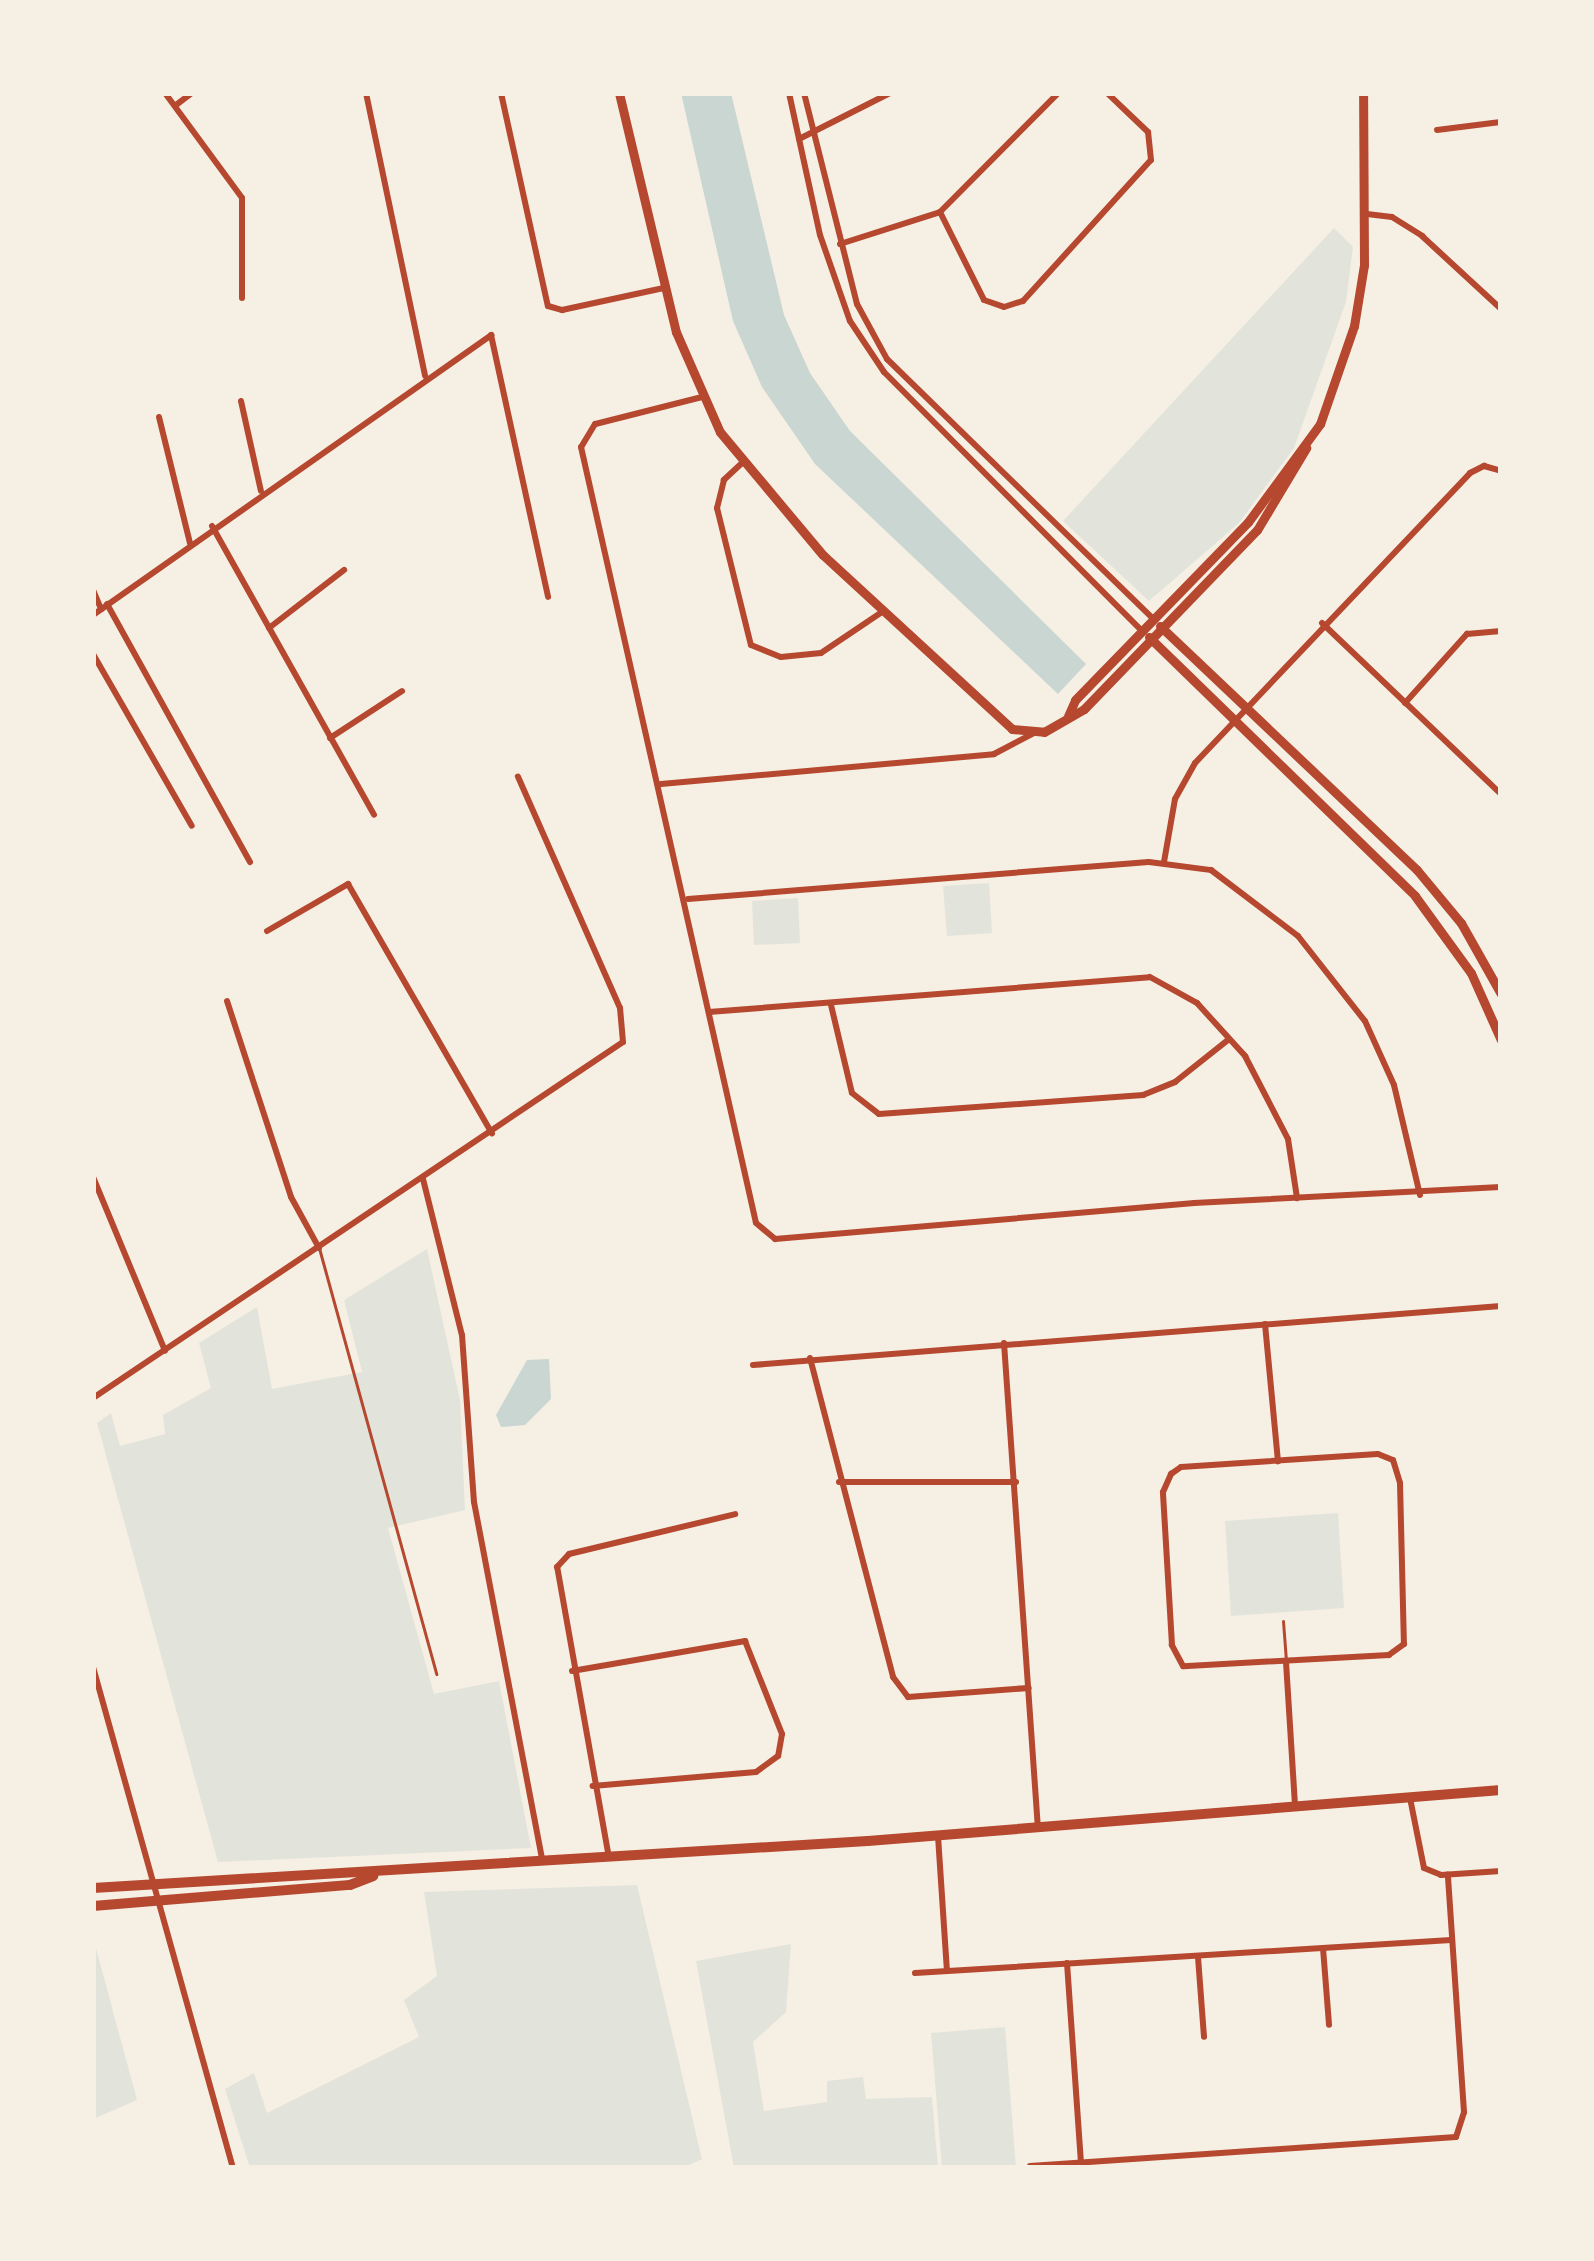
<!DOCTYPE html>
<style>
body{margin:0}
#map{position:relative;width:1594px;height:2261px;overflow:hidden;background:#f6efe4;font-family:"PT Sans Narrow",sans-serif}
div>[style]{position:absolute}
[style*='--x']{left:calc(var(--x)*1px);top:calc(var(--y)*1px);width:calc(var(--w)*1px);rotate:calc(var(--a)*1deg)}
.green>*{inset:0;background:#e2e4dc}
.water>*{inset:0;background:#c9d6d2}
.service>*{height:3px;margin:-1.5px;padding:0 1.5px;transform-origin:1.5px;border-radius:1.5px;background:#b5482f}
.minor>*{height:6px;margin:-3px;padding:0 3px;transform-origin:3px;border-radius:3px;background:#b5482f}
.secondary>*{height:9px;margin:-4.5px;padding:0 4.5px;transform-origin:4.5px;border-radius:4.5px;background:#b5482f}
.trunk>*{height:10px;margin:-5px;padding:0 5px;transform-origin:5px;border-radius:5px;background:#b5482f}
span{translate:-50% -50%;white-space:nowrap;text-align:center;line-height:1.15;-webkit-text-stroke:9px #f6efe4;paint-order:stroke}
.frame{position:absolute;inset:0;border:96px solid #f6efe4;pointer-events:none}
</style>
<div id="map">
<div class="green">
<i style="clip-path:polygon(1334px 228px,1353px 247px,1346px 302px,1294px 448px,1239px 523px,1149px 601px,1063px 521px)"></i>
<i style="clip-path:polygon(989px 883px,992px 933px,947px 936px,943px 886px)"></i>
<i style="clip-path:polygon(798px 898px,800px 943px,754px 945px,752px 901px)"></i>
<i style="clip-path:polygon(427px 1249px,460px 1400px,465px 1510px,388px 1528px,434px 1694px,499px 1681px,531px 1848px,218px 1862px,97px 1423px,111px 1413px,120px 1446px,165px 1434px,163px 1415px,211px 1388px,199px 1343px,257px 1307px,272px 1389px,362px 1372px,344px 1300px)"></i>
<i style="clip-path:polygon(1338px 1513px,1344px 1608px,1231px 1616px,1225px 1521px)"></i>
<i style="clip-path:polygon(637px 1885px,702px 2159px,683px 2168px,250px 2168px,225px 2089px,254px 2073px,267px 2113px,419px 2037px,404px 2000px,437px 1976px,424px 1892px)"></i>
<i style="clip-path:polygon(93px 1937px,137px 2100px,93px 2119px)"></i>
<i style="clip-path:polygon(791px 1944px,786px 2012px,753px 2042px,764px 2111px,827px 2102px,827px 2081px,863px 2077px,866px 2099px,932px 2097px,938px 2168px,734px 2168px,696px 1961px)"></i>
<i style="clip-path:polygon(1005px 2027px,1016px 2168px,942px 2168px,931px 2033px)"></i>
</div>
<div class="water">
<i style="clip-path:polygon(681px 93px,731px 93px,784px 315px,810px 373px,850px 431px,1086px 664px,1058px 694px,815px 464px,762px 387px,733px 321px)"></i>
<i style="clip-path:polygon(549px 1359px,551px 1399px,525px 1425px,501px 1427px,496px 1415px,527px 1360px)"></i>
</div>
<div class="service">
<i style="--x:319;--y:1248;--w:442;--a:74.6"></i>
<i style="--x:1283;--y:1621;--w:40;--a:85.7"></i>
</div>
<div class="minor">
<i style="--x:165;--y:93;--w:130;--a:53.7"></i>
<i style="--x:242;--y:198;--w:100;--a:90"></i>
<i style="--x:366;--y:93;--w:289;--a:78.2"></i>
<i style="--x:501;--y:93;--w:218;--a:77.6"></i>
<i style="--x:548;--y:306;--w:15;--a:16"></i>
<i style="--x:562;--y:310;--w:104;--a:-12.2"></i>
<i style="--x:789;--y:93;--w:145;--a:77.7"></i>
<i style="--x:820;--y:235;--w:91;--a:70.8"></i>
<i style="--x:850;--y:321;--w:61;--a:56.3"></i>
<i style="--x:884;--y:372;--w:364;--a:45.1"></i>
<i style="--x:804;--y:93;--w:218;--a:75.9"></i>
<i style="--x:857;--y:304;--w:63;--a:61.4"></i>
<i style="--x:887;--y:359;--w:371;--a:44.3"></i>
<i style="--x:176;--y:105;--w:20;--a:-37"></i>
<i style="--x:1437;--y:130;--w:64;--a:-7.1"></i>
<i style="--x:799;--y:139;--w:102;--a:-26.8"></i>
<i style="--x:940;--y:212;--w:98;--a:63.4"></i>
<i style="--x:984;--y:300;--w:21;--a:19"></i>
<i style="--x:1004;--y:307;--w:20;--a:-18"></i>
<i style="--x:1023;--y:301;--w:190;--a:-47.8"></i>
<i style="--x:1151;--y:160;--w:28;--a:-96"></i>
<i style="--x:1148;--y:132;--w:57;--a:-136.4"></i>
<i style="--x:1367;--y:214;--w:25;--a:7"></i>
<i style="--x:1392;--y:217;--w:36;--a:32"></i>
<i style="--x:1422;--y:236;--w:108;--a:42.7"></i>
<i style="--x:840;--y:244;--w:105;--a:-17.7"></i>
<i style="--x:940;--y:212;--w:168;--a:-45.2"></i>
<i style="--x:702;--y:397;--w:110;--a:165.8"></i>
<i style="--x:595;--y:424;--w:27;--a:121"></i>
<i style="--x:581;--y:447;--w:795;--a:77.29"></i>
<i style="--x:756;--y:1223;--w:25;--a:40"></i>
<i style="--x:775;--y:1239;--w:421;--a:-4.9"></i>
<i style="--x:1194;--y:1203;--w:307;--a:-3"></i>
<i style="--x:241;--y:401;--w:92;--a:77.5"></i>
<i style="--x:159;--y:417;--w:130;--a:76.2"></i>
<i style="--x:742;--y:463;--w:25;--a:137"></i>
<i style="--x:724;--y:480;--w:29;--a:104"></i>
<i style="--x:717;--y:508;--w:141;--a:76.1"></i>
<i style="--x:751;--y:645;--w:32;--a:22"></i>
<i style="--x:781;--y:657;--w:40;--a:-5.7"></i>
<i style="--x:821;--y:653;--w:73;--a:-33.9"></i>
<i style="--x:212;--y:526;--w:331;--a:60.7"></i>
<i style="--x:93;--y:590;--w:21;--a:67"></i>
<i style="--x:107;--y:604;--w:295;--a:61"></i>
<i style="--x:93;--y:615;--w:487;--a:-35.1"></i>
<i style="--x:491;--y:335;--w:268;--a:77.7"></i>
<i style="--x:1322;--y:623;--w:248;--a:43.7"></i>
<i style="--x:269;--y:628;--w:95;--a:-37.7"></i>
<i style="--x:93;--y:654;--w:198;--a:60.1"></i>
<i style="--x:1405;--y:703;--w:93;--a:-48.1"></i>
<i style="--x:1467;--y:634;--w:34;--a:-5"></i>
<i style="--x:330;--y:738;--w:86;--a:-33.1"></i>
<i style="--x:661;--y:784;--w:334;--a:-5.1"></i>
<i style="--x:994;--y:754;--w:45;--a:-27.7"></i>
<i style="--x:1164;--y:862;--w:64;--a:-80.1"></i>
<i style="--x:1175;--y:799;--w:41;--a:-60.9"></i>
<i style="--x:1195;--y:763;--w:400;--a:-46.5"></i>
<i style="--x:1470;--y:473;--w:16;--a:-27"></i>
<i style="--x:1484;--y:466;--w:18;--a:16"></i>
<i style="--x:688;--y:899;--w:462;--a:-4.6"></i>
<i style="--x:1149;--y:862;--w:63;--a:7.4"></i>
<i style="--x:1211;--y:870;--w:109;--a:37.2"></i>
<i style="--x:1298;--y:936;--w:108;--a:51.8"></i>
<i style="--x:1365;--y:1021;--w:70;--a:65.6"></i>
<i style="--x:1394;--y:1085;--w:113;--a:76.7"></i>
<i style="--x:267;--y:931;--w:94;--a:-30.1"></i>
<i style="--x:348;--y:884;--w:288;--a:60"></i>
<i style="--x:227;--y:1001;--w:206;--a:71.9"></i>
<i style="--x:291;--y:1197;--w:58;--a:61.2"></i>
<i style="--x:831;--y:1005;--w:90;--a:76.6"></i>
<i style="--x:852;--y:1093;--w:34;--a:38"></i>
<i style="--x:879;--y:1114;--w:265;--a:-4.1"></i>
<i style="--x:1143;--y:1095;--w:35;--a:-22"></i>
<i style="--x:1175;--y:1082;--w:69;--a:-38.5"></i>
<i style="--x:709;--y:1012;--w:442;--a:-4.5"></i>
<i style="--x:1150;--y:977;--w:54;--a:29"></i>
<i style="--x:1197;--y:1003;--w:72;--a:47.8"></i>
<i style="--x:1245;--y:1056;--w:93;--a:62.6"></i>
<i style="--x:1288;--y:1139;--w:60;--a:81.3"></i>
<i style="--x:93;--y:1177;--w:188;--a:67.5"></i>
<i style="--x:423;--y:1179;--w:161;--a:76"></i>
<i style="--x:462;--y:1335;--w:167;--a:85.9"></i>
<i style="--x:474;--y:1502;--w:363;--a:79.2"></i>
<i style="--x:1265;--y:1324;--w:138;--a:84.6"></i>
<i style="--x:1004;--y:1343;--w:486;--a:86"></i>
<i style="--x:810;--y:1358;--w:330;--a:75.4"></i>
<i style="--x:893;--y:1677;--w:25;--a:53"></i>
<i style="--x:908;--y:1697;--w:121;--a:-4.3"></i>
<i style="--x:753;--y:1365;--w:750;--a:-4.51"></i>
<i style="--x:93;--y:1398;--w:638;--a:-33.89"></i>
<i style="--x:623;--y:1042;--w:34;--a:-95"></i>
<i style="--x:620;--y:1008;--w:253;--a:-113.8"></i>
<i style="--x:1378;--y:1454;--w:16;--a:22"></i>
<i style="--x:1393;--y:1460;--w:24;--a:73"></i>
<i style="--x:1400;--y:1483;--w:161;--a:88.6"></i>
<i style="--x:1404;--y:1644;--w:19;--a:144"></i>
<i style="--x:1389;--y:1655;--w:206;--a:176.9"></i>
<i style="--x:1183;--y:1666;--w:24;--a:-118"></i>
<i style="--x:1172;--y:1645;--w:153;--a:-93.4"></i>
<i style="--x:1163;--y:1492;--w:20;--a:-66"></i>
<i style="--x:1171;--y:1474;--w:12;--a:-35"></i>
<i style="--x:1181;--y:1467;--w:197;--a:-3.8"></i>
<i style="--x:839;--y:1482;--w:177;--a:0"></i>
<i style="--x:1286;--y:1662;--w:145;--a:86.4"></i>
<i style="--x:93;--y:1667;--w:520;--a:74.39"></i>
<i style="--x:572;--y:1671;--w:176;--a:-9.8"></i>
<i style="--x:745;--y:1641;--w:100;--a:68.3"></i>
<i style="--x:782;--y:1734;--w:22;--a:100"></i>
<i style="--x:778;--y:1756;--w:27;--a:144"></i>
<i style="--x:756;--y:1772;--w:164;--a:175.1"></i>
<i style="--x:1410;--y:1798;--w:71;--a:78.7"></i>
<i style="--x:1424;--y:1868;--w:18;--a:22"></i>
<i style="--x:1441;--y:1875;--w:60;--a:-3.8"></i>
<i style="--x:938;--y:1836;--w:134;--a:86.2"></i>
<i style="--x:609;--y:1858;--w:296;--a:-100.1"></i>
<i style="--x:557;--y:1567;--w:18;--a:-47"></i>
<i style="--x:569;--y:1554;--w:171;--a:-13.5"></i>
<i style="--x:1323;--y:1948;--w:77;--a:85.5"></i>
<i style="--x:1198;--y:1957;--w:80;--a:85.7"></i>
<i style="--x:1067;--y:1963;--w:200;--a:86"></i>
<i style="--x:915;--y:1973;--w:537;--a:-3.52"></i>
<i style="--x:1030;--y:2166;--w:427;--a:-3.9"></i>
<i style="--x:1456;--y:2137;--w:26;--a:-72"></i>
<i style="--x:1464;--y:2112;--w:238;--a:-93.9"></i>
</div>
<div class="secondary">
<i style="--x:619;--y:93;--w:246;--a:76.6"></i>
<i style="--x:676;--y:332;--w:109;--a:66.3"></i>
<i style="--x:720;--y:432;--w:160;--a:50.1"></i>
<i style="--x:823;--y:555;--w:257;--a:42.6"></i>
<i style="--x:1012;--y:729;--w:32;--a:5"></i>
<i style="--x:1044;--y:732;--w:46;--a:-29.9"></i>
<i style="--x:1084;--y:709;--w:249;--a:-46"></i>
<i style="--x:1257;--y:530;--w:96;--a:-59.1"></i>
<i style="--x:1160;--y:626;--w:354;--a:43.5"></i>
<i style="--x:1417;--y:870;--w:69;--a:50.3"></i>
<i style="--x:1461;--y:923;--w:81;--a:60.6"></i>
<i style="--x:1149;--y:637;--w:371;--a:44.2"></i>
<i style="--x:1415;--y:896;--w:95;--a:54"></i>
<i style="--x:1471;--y:973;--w:73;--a:65.9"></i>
<i style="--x:1068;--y:716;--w:17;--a:-66"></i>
<i style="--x:1075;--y:700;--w:248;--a:-45.8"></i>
<i style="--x:1248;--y:522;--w:122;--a:-53.7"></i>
<i style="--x:1320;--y:424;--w:104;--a:-70.9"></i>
<i style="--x:1354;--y:326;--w:62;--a:-80.7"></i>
<i style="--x:1364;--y:265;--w:172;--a:-90.3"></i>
</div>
<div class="trunk">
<i style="--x:93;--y:1888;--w:776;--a:-3.47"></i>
<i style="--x:868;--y:1841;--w:635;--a:-4.61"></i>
<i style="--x:93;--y:1906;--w:258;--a:-4.7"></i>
<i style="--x:350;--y:1885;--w:25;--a:-21"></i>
</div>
<div class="frame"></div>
</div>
